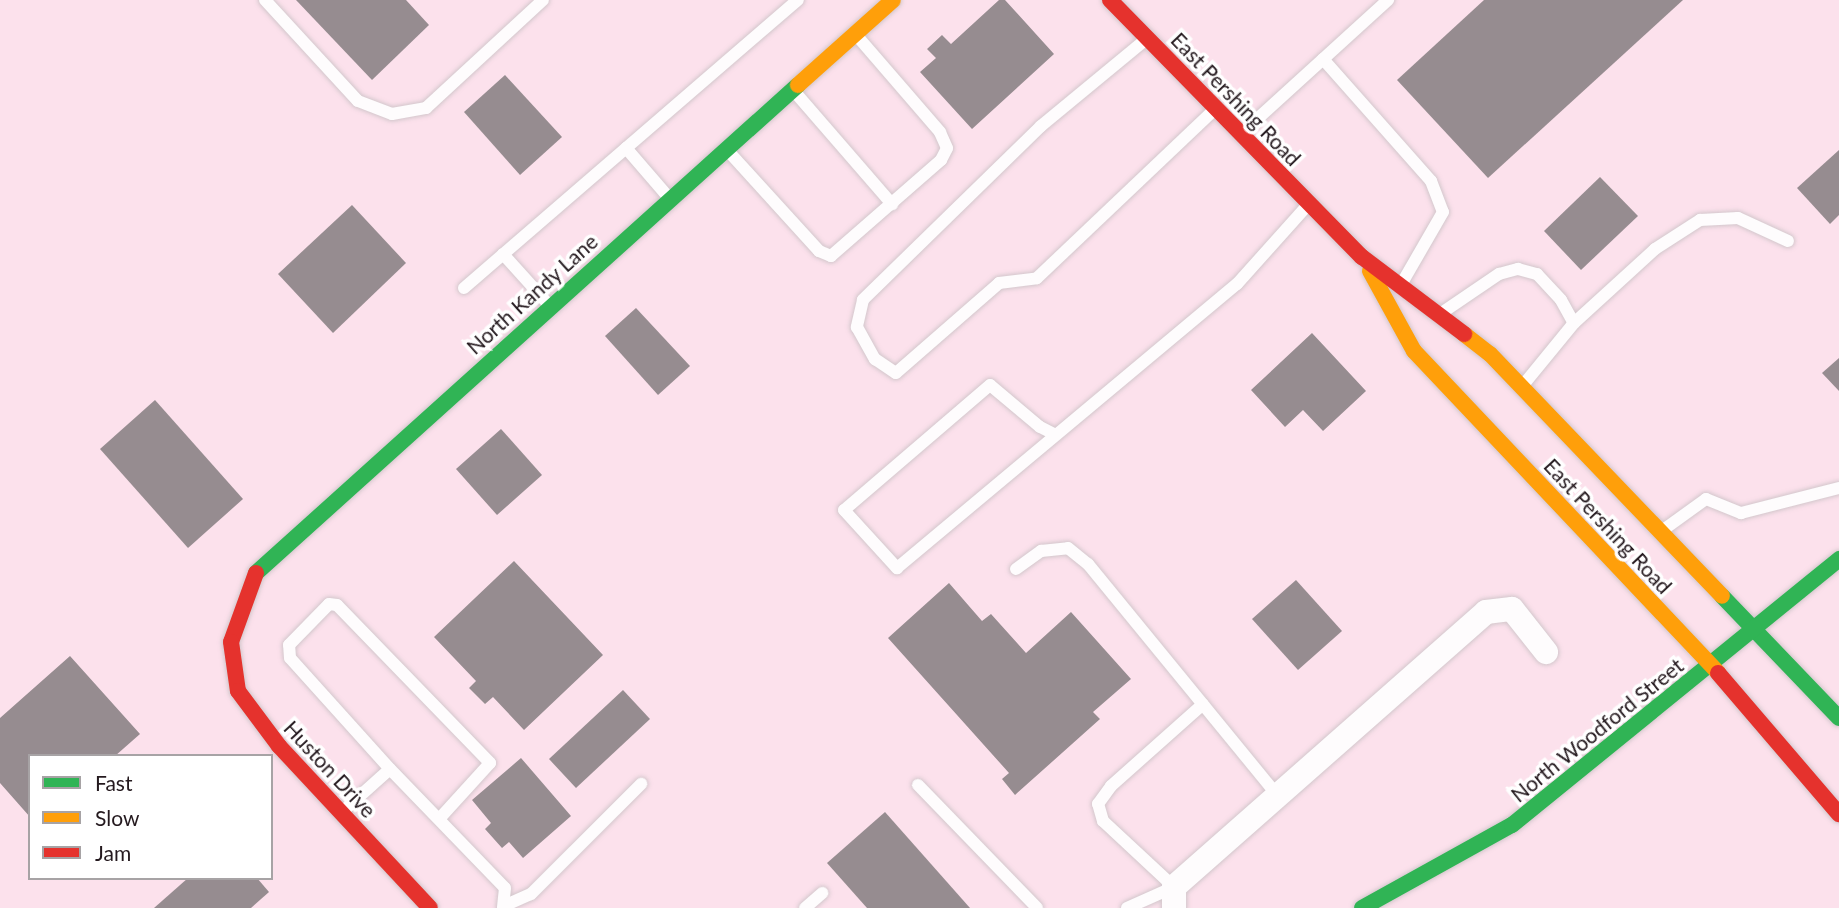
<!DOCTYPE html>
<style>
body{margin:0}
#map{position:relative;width:1839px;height:908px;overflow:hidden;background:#f9ecf1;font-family:Lato,sans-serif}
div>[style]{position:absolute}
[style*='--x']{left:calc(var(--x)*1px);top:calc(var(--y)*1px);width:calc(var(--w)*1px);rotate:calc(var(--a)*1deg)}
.built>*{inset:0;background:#fce1ec}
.building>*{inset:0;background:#968c90}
.roads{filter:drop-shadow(0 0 2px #d3c7cc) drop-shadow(0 0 2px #d3c7cc)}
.lane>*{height:12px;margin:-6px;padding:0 6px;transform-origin:6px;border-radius:6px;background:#fefcfd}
.street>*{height:24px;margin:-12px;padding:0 12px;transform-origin:12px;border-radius:12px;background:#fefcfd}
.fast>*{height:16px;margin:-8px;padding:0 8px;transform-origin:8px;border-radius:8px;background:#30b455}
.slow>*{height:16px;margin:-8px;padding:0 8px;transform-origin:8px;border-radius:8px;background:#ff9f0a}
.jam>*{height:16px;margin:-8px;padding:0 8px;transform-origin:8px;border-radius:8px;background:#e5322d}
span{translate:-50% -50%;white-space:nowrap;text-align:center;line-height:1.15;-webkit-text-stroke:7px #fff;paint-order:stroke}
.street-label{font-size:21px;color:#24191e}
.legend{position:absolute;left:28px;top:754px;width:245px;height:126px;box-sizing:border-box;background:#fff;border:2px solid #a7a3a5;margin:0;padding:9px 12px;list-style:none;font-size:21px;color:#24191e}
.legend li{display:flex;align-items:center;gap:14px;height:35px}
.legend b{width:35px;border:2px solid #a7a3a5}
</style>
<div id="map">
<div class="built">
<i style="clip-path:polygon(evenodd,0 0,1839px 0,1839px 908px,0 908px,0 0,30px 756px,271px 756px,271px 878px,30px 878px,30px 756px)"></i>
</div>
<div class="building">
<i style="clip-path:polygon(296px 0,406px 0,429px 25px,372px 80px)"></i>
<i style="clip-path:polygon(999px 0,1005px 0,1054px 54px,972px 129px,920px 72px,936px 58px,927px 49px,942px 35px,951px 44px)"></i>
<i style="clip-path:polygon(1484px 0,1683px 0,1488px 178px,1397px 80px)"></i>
<i style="clip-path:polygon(505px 75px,562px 137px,520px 175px,464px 112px)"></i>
<i style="clip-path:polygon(1839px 150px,1839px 215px,1830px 224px,1797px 188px)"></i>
<i style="clip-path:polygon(1600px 177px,1638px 216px,1581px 270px,1544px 231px)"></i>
<i style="clip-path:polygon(352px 205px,406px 263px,333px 333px,278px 274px)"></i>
<i style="clip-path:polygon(636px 308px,690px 366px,658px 395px,605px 336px)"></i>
<i style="clip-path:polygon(1312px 333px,1366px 391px,1323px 431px,1303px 410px,1285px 427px,1251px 390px)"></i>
<i style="clip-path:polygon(1839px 358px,1839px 391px,1822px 373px)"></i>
<i style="clip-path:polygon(155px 400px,243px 499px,188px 548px,100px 449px)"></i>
<i style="clip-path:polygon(501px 429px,542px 475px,497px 515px,456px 469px)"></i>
<i style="clip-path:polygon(514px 561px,603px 655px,524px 730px,493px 697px,485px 704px,469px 688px,476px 681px,434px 637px)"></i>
<i style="clip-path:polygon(1296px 580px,1342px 631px,1298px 670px,1252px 619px)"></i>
<i style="clip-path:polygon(949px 583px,982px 621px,991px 614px,1026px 653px,1071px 612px,1131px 679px,1093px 712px,1100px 719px,1015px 795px,1002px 779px,1009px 773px,888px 638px)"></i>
<i style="clip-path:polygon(70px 656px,140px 734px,115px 756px,30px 756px,30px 817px,0 783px,0 718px)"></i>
<i style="clip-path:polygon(623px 690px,650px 719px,576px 788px,549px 759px)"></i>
<i style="clip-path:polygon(521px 758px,571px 816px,523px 858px,509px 842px,502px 848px,485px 829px,491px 823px,472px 800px)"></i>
<i style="clip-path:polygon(885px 812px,970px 908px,867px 908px,827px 863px)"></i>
<i style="clip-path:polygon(188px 878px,257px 878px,269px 892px,251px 908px,154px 908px)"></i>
</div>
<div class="roads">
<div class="lane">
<i style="--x:265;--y:0;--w:137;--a:47.4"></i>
<i style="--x:358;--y:101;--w:36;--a:21"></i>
<i style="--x:392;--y:114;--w:35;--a:-10"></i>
<i style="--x:426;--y:108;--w:159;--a:-42.7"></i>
<i style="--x:1144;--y:41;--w:134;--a:140.5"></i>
<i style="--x:1041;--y:126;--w:249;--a:135.7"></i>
<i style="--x:863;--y:300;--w:28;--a:103"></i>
<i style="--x:857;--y:327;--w:37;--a:61"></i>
<i style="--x:875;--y:359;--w:25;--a:34"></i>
<i style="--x:896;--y:373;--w:137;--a:-41.1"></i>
<i style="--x:999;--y:283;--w:38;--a:-7"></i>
<i style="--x:1037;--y:278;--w:244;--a:-43.5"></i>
<i style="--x:1323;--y:59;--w:163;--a:48.5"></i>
<i style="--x:1431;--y:181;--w:33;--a:69"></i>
<i style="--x:1443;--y:212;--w:82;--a:120"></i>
<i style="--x:794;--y:91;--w:150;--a:49.1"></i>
<i style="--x:1244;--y:131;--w:195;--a:-42.3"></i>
<i style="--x:626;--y:148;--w:67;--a:49.2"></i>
<i style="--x:729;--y:152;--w:134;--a:47.7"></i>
<i style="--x:819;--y:251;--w:13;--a:23"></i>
<i style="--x:831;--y:256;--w:146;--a:-41.1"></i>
<i style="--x:941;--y:160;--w:13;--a:-63"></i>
<i style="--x:947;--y:148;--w:17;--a:-114"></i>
<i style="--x:940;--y:132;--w:127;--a:-130.8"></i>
<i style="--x:503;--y:254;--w:70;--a:47.9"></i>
<i style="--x:464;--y:288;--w:441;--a:-40.8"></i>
<i style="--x:1443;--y:312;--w:68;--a:-34.2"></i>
<i style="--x:1499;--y:274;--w:20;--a:-15"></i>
<i style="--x:1518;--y:269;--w:20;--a:15"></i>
<i style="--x:1537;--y:274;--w:35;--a:47"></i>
<i style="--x:1561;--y:300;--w:26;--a:61"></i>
<i style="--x:1524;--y:384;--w:79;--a:-50.7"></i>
<i style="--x:1574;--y:323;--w:110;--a:-42.4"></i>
<i style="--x:1655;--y:249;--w:54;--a:-32.8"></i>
<i style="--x:1700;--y:220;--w:38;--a:-3"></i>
<i style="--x:1738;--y:218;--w:55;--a:24.7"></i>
<i style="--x:1054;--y:434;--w:16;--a:-153"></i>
<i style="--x:1040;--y:427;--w:65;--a:-140"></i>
<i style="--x:990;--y:385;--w:192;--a:139.4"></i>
<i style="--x:844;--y:510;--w:79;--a:47.6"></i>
<i style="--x:897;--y:568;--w:443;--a:-39.9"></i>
<i style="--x:1237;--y:284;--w:105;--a:-48.1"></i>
<i style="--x:1663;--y:530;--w:53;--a:-35.8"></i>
<i style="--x:1706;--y:499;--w:38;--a:22"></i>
<i style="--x:1741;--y:513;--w:101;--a:-14.3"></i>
<i style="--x:1016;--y:569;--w:31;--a:-36"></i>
<i style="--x:1041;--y:551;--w:27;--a:-6"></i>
<i style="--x:1068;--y:548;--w:26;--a:39"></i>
<i style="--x:1088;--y:564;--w:300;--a:50.7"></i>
<i style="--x:390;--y:769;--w:149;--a:-132"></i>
<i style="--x:290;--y:658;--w:13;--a:-94"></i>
<i style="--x:289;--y:645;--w:57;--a:-45.7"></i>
<i style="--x:329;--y:604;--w:8;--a:7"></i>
<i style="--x:337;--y:605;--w:220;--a:45.9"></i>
<i style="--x:490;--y:763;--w:74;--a:132.3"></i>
<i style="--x:918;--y:785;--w:171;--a:45.9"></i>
<i style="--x:342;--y:812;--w:64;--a:-41.9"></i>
<i style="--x:390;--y:769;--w:165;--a:46"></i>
<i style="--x:505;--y:888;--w:20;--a:96"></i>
<i style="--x:506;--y:905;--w:27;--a:-24"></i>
<i style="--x:531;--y:894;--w:156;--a:-45"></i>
<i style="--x:805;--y:908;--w:23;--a:-41"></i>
<i style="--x:1127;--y:908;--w:51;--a:-24.1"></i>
<i style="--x:1174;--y:887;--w:97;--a:-137.1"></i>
<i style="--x:1103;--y:821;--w:18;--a:-106"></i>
<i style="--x:1098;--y:804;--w:22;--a:-54"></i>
<i style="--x:1111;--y:786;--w:123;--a:-41.7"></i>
</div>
<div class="street">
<i style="--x:1174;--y:908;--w:21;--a:-90"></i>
<i style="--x:1174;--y:887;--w:416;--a:-41.4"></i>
<i style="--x:1486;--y:612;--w:26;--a:-7"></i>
<i style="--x:1512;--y:609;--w:55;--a:51.7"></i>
</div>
<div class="fast">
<i style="--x:256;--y:573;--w:729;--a:-42"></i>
<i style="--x:1722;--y:596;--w:169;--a:46.2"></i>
<i style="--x:1362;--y:908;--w:171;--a:-29"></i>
<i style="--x:1512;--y:825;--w:422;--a:-39.1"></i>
</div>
<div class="slow">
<i style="--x:798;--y:85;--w:127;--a:-41.8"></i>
<i style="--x:1370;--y:271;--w:91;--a:61.2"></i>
<i style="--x:1414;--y:351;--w:443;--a:46.6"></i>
<i style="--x:1464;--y:334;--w:33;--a:38"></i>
<i style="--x:1490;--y:354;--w:335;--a:46.2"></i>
</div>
<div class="jam">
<i style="--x:1110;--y:0;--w:360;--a:45.6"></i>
<i style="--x:1362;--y:257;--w:128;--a:37"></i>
<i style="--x:256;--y:573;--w:73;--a:109.9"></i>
<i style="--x:231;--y:642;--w:49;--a:81.9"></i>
<i style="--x:238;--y:691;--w:69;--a:53.3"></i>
<i style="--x:279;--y:746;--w:221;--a:47"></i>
<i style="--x:1718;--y:673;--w:186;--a:49.4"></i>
</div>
</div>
<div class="street-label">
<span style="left:1236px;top:99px;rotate:46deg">East Pershing Road</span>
<span style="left:532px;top:294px;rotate:-42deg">North Kandy Lane</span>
<span style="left:1608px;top:526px;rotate:47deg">East Pershing Road</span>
<span style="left:1597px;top:730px;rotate:-39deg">North Woodford Street</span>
<span style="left:330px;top:769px;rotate:47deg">Huston Drive</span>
</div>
<ul class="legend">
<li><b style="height:9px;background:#30b455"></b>Fast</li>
<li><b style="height:9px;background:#ff9f0a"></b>Slow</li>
<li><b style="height:9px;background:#e5322d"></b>Jam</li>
</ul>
</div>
